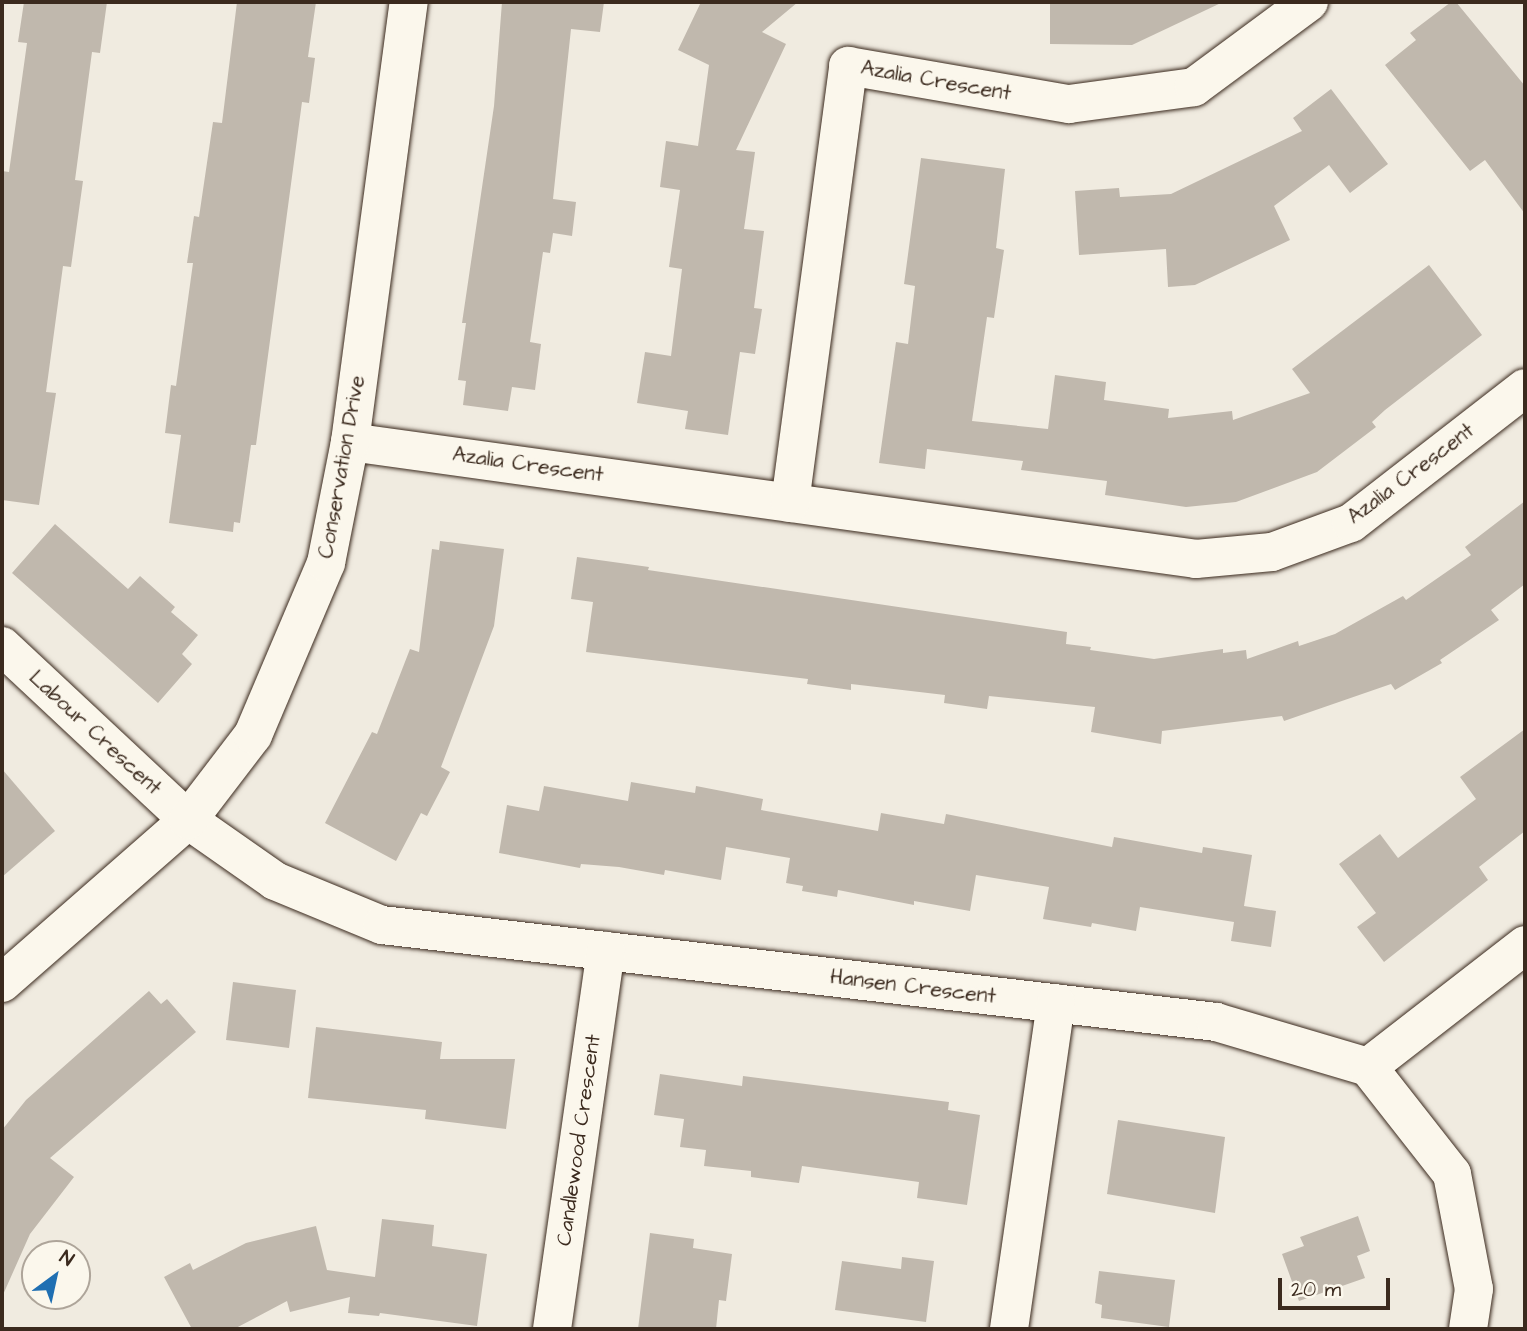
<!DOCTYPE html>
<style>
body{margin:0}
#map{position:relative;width:1527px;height:1331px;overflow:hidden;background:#f0ebe0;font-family:"Architects Daughter",sans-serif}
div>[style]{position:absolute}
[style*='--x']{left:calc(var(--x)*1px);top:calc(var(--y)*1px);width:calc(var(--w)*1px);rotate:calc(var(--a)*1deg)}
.building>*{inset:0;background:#c0b8ad}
.roads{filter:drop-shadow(0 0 2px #3b2a1e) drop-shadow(0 0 2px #3b2a1e)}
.minor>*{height:38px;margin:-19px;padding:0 19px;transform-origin:19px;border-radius:19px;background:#fbf7ec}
span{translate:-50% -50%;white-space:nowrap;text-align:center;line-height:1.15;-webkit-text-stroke:6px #fbf7ec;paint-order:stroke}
.street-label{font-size:21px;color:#3b2a1e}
.frame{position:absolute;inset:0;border:4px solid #3b2a1e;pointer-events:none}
.north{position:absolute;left:21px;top:1240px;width:70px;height:70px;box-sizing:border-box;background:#fbf7ec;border:2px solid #aea59a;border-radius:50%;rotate:33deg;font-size:19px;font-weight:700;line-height:28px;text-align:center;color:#3b2a1e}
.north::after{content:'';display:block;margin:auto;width:24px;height:32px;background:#1f6fb2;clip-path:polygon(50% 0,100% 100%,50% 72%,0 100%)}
.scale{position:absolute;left:1278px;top:1278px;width:112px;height:32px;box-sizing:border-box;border:4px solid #3b2a1e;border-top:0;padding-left:9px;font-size:21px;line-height:24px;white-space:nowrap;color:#3b2a1e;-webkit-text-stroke:5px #fbf7ec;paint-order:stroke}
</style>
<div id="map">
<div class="building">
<i style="clip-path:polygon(24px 2px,107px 2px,100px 53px,92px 52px,75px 180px,83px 181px,71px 267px,63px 266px,46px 392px,56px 393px,39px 505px,2px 500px,2px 171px,9px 172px,27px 43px,18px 42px)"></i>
<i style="clip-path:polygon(237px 2px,316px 2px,308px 57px,315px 58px,309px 103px,302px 102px,256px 445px,251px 445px,240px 523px,234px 522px,233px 532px,169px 523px,181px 435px,165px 433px,171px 385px,176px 386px,193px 263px,187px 263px,194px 216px,199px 217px,213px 122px,222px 123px)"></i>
<i style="clip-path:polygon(502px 2px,604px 2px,600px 32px,571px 29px,553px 199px,576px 202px,572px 236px,553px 233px,550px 253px,543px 252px,530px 342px,541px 344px,535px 390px,512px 387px,508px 411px,463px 405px,466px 381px,458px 380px,466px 323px,462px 323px,494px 106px)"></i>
<i style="clip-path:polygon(701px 2px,798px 2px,762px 32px,786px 44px,736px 150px,755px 152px,744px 229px,764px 231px,754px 308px,762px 309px,755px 354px,740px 352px,728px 435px,685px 429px,688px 411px,637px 403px,645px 352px,671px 356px,682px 269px,669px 267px,680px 190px,660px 187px,666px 141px,698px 146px,709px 65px,678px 50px)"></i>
<i style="clip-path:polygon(1050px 2px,1223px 2px,1132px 45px,1050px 44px)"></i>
<i style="clip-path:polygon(1451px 2px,1456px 2px,1525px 86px,1525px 214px,1485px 160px,1470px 171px,1385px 65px,1416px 40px,1410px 33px)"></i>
<i style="clip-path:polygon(1331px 89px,1388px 164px,1350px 193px,1329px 165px,1274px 206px,1290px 240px,1195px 285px,1168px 287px,1166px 249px,1079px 255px,1075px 191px,1119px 188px,1120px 197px,1171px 194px,1302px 131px,1293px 118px)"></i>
<i style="clip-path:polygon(921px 158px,1005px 169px,996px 248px,1004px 250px,994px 318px,987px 317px,972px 421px,1048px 429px,1055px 375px,1106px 382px,1104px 400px,1169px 409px,1168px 418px,1232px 411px,1233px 420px,1310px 393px,1292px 369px,1429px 265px,1482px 335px,1385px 410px,1372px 422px,1376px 427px,1317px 472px,1236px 502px,1186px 507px,1105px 495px,1107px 481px,1021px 470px,1023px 461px,927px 449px,925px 469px,879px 463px,896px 342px,908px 344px,915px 286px,904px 284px)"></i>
<i style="clip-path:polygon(1525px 501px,1525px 584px,1491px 610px,1499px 620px,1440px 660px,1442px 663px,1395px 690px,1391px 684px,1284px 721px,1282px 716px,1162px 731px,1161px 744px,1091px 732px,1095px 707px,989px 696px,987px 709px,944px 703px,945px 695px,851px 684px,851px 690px,807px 684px,808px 679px,586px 652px,593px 602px,571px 599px,577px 557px,649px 567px,648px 570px,1067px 632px,1066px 644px,1091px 647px,1090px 650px,1154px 659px,1223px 649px,1223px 653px,1246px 650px,1247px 659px,1298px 641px,1299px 646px,1335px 634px,1403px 596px,1406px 600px,1471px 555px,1465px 547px)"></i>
<i style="clip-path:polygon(55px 524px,128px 589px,140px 576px,175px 607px,171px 612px,198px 635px,182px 654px,192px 664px,158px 703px,12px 573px)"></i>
<i style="clip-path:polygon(440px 541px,504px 549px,494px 626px,441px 767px,450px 772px,427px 816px,421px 813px,396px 861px,325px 823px,372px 732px,377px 734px,410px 649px,419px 652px,432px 549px,439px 550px)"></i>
<i style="clip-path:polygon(1525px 729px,1525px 831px,1479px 867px,1488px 880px,1384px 962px,1357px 927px,1376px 913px,1339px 864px,1380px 834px,1398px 858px,1476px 799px,1460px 777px)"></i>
<i style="clip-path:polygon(2px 769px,55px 831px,2px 877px)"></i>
<i style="clip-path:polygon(631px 782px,695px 793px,696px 786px,763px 799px,761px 810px,878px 831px,881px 813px,944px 824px,946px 814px,1112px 847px,1114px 837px,1202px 853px,1203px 847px,1252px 855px,1244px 906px,1276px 911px,1271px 947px,1231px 941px,1234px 922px,1140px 907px,1136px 931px,1092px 923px,1091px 927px,1043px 919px,1049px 887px,976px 875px,970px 911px,914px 901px,914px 905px,838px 890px,837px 897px,802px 891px,803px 886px,786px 883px,790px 858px,726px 847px,721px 880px,665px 870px,664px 875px,619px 867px,581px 864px,580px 868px,499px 853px,507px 805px,539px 811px,544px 786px,628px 801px)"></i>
<i style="clip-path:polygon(233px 982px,296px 990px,289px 1048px,226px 1040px)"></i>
<i style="clip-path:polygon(149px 991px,161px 1004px,167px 999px,196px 1032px,50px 1158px,74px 1177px,30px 1234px,2px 1297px,2px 1130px,26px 1100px)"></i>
<i style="clip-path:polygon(316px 1027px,442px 1042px,440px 1059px,515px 1059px,506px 1129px,425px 1119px,426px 1110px,308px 1098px)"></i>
<i style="clip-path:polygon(660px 1074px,742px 1086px,743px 1076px,949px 1102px,948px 1110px,980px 1115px,967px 1205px,917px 1198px,919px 1182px,802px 1166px,799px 1183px,751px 1177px,751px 1171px,704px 1166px,706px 1150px,680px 1147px,684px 1119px,654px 1115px)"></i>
<i style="clip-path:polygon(1118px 1120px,1225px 1137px,1215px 1213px,1107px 1194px)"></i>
<i style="clip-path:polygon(1358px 1216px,1370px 1251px,1357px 1256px,1365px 1278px,1299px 1301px,1282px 1254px,1304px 1246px,1300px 1237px)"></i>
<i style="clip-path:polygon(382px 1219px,434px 1225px,432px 1246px,487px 1254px,477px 1326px,380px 1313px,379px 1316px,348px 1313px,350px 1297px,290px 1312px,287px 1301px,234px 1329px,192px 1329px,164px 1277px,190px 1263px,193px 1270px,246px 1243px,316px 1226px,327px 1270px,375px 1277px)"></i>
<i style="clip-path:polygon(650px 1233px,694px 1239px,693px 1248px,732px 1254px,726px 1301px,719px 1300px,716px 1329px,638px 1329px)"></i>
<i style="clip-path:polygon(902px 1257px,934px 1261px,926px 1322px,835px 1310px,842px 1261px,901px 1269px)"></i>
<i style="clip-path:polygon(1099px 1271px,1175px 1280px,1169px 1327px,1101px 1318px,1102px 1305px,1095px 1303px)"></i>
</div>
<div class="roads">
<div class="minor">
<i style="--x:350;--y:442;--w:854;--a:7.87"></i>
<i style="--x:1196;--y:559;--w:76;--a:-5.3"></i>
<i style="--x:1272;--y:552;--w:84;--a:-20.2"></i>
<i style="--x:1351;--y:523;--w:220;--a:-37.8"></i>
<i style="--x:790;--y:503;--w:441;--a:-82.4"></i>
<i style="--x:848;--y:66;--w:224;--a:9.8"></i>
<i style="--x:1069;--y:104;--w:126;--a:-7.7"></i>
<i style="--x:1194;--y:87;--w:143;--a:-36.5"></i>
<i style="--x:2;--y:646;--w:255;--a:43.1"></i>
<i style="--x:188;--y:820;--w:106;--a:35"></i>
<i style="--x:275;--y:881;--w:116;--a:22.4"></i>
<i style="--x:382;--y:925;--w:840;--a:6.63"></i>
<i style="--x:1216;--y:1022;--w:159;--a:16.5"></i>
<i style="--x:1368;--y:1067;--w:136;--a:51.9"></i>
<i style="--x:1452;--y:1174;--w:117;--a:79.2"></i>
<i style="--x:1474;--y:1289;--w:40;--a:98.5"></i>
<i style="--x:2;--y:983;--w:247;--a:-41.2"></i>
<i style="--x:188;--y:820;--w:107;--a:-52.6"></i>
<i style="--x:253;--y:735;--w:187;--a:-67"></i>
<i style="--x:326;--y:563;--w:123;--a:-78.8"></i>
<i style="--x:350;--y:442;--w:444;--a:-82.4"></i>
<i style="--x:1368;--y:1067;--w:199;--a:-37.8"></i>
<i style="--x:552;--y:1329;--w:382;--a:-81.9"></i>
<i style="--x:1009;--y:1329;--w:329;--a:-81.8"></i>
</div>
</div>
<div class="street-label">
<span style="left:936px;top:81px;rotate:10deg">Azalia Crescent</span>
<span style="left:528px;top:465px;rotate:8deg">Azalia Crescent</span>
<span style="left:342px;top:467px;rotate:-80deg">Conservation Drive</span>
<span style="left:1411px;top:474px;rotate:-37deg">Azalia Crescent</span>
<span style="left:95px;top:733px;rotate:43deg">Labour Crescent</span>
<span style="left:913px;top:987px;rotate:7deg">Hansen Crescent</span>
<span style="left:579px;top:1140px;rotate:-82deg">Candlewood Crescent</span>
</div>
<div class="frame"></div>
<div class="north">N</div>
<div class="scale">20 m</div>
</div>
